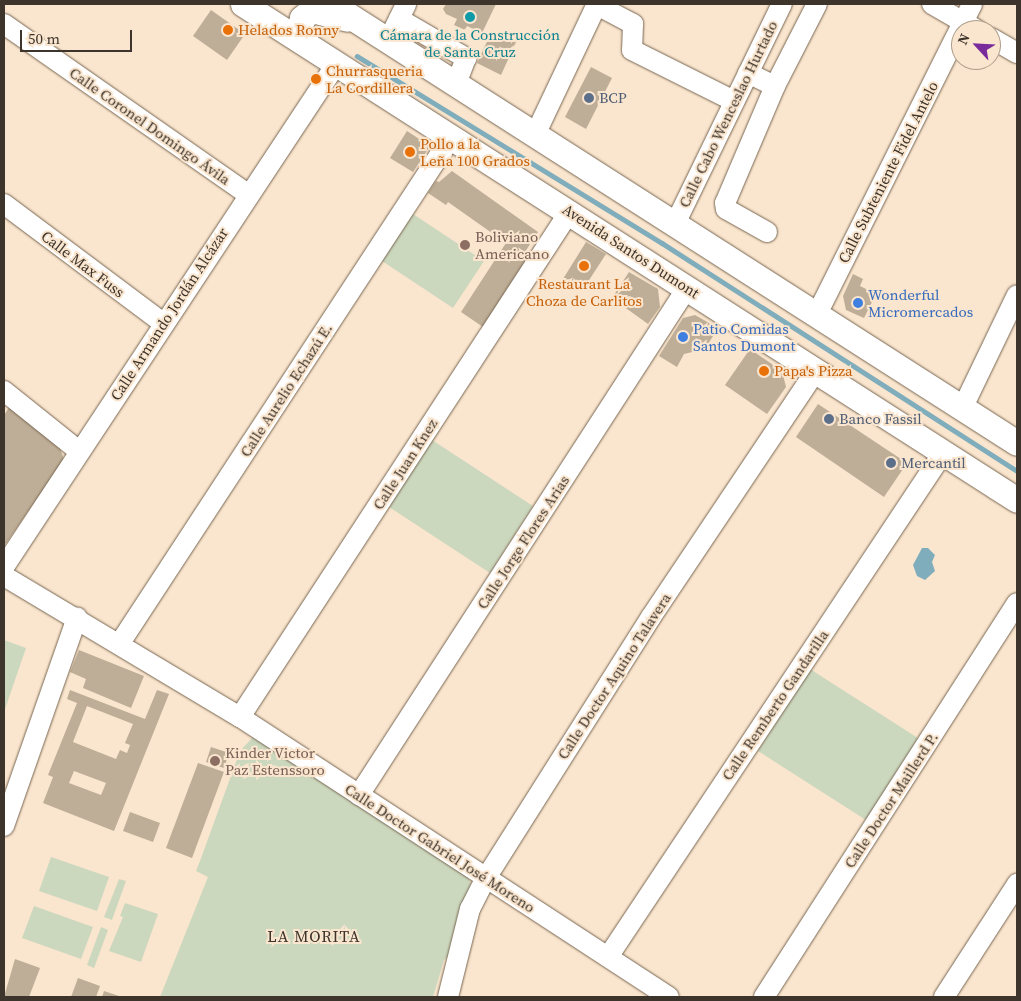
<!DOCTYPE html>
<meta charset="utf-8">
<style>
body{margin:0}
#map{position:relative;width:1021px;height:1001px;overflow:hidden;background:#fae5ce;font-family:"Source Serif 4",serif}
div>[style]{position:absolute}
[style*='--x']{left:calc(var(--x)*1px);top:calc(var(--y)*1px);width:calc(var(--w)*1px);rotate:calc(var(--a)*1deg)}
.green>*{inset:0;background:#ccd8be}
.water>*{inset:0;background:#80adbb}
.stream>*{height:4.5px;margin:-2.25px;padding:0 2.25px;transform-origin:2.25px;border-radius:2.25px;background:#80adbb}
.building>*{inset:0;background:#bfae97}
.roads{filter:drop-shadow(0 0 1px #776651) drop-shadow(0 0 1px #776651)}
.minor>*{height:20px;margin:-10px;padding:0 10px;transform-origin:10px;border-radius:10px;background:#fff}
.major>*{height:25px;margin:-12.5px;padding:0 12.5px;transform-origin:12.5px;border-radius:12.5px;background:#fff}
.dots>*{width:14px;height:14px;translate:-50% -50%;box-sizing:border-box;border:2px solid #fae5ce;border-radius:50%}
span{translate:-50% -50%;white-space:nowrap;text-align:center;line-height:1.15;-webkit-text-stroke:4px #fae5ce;paint-order:stroke}
.food-label{font-size:15px;color:#c56008}
.left{translate:0 -50%;text-align:left}
.culture-label{font-size:15px;color:#0d838f}
.service-label{font-size:15px;color:#4e5e75}
.street-label{font-size:15px;color:#3d352c}
.education-label{font-size:15px;color:#785e54}
.shop-label{font-size:15px;color:#366cbe}
.neighbourhood-label{font-size:16px;color:#3d352c;letter-spacing:1px}
.frame{position:absolute;inset:0;border:5px solid #3d352c;pointer-events:none}
.north{position:absolute;left:951px;top:20px;width:50px;height:50px;box-sizing:border-box;background:#fae5ce;border:1px solid #ae9f8d;border-radius:50%;rotate:295deg;font-size:14px;font-weight:700;line-height:20px;text-align:center;color:#3d352c}
.north::after{content:'';display:block;margin:auto;width:18px;height:22px;background:#792a9b;clip-path:polygon(50% 0,100% 100%,50% 72%,0 100%)}
.scale{position:absolute;left:20px;top:30px;width:112px;height:22px;box-sizing:border-box;border:2px solid #3d352c;border-top:0;padding-left:6px;font-size:15px;line-height:18px;white-space:nowrap;color:#3d352c;-webkit-text-stroke:4px #fae5ce;paint-order:stroke}
</style>
<div id="map">
<div class="green">
<i style="clip-path:polygon(413px 214px,484px 261px,453px 308px,382px 261px)"></i>
<i style="clip-path:polygon(429px 438px,533px 506px,490px 573px,386px 505px)"></i>
<i style="clip-path:polygon(4px 640px,26px 648px,4px 712px)"></i>
<i style="clip-path:polygon(810px 669px,921px 740px,869px 822px,758px 751px)"></i>
<i style="clip-path:polygon(254px 736px,467px 873px,472px 888px,455px 951px,444px 960px,433px 997px,160px 997px,208px 877px,196px 871px,200px 861px,240px 751px)"></i>
<i style="clip-path:polygon(51px 857px,109px 877px,97px 911px,39px 891px)"></i>
<i style="clip-path:polygon(119px 879px,126px 881px,112px 920px,104px 917px)"></i>
<i style="clip-path:polygon(125px 903px,158px 914px,141px 962px,109px 951px,123px 917px,120px 916px)"></i>
<i style="clip-path:polygon(34px 906px,93px 927px,81px 959px,22px 938px)"></i>
<i style="clip-path:polygon(101px 927px,108px 930px,94px 968px,87px 965px)"></i>
</div>
<div class="water">
<i style="clip-path:polygon(922px 548px,928px 548px,935px 555px,932px 562px,935px 571px,925px 580px,917px 576px,913px 565px)"></i>
</div>
<div class="stream">
<i style="--x:357;--y:56;--w:358;--a:31.5"></i>
<i style="--x:662;--y:243;--w:422;--a:32.7"></i>
</div>
<div class="building">
<i style="clip-path:polygon(446px 4px,496px 4px,482px 33px,467px 26px,465px 30px,454px 25px,457px 19px,446px 14px,443px 9px)"></i>
<i style="clip-path:polygon(211px 10px,245px 34px,227px 60px,193px 36px)"></i>
<i style="clip-path:polygon(492px 31px,516px 42px,501px 75px,477px 63px)"></i>
<i style="clip-path:polygon(591px 67px,612px 78px,586px 129px,565px 117px)"></i>
<i style="clip-path:polygon(407px 131px,430px 146px,413px 172px,390px 158px)"></i>
<i style="clip-path:polygon(452px 171px,538px 232px,523px 255px,528px 258px,483px 327px,461px 312px,506px 243px,448px 202px,446px 205px,428px 193px,436px 181px,439px 182px)"></i>
<i style="clip-path:polygon(586px 242px,606px 254px,582px 291px,563px 279px)"></i>
<i style="clip-path:polygon(629px 272px,658px 289px,660px 307px,648px 324px,612px 298px)"></i>
<i style="clip-path:polygon(853px 274px,863px 279px,860px 286px,876px 294px,864px 318px,846px 310px,843px 296px)"></i>
<i style="clip-path:polygon(695px 315px,718px 328px,705px 349px,684px 354px,677px 367px,659px 356px,683px 318px)"></i>
<i style="clip-path:polygon(750px 349px,782px 371px,786px 387px,767px 414px,725px 385px)"></i>
<i style="clip-path:polygon(818px 404px,907px 463px,884px 497px,796px 437px)"></i>
<i style="clip-path:polygon(10px 406px,59px 445px,64px 460px,4px 546px,4px 415px)"></i>
<i style="clip-path:polygon(79px 650px,144px 676px,131px 708px,83px 688px,86px 679px,70px 672px)"></i>
<i style="clip-path:polygon(evenodd,70px 690px,145px 719px,157px 690px,169px 694px,114px 831px,43px 803px,53px 777px,48px 775px,77px 703px,67px 699px,70px 690px,87px 706px,133px 724px,125px 743px,130px 745px,127px 753px,120px 750px,116px 759px,73px 742px,87px 706px,70px 690px,74px 771px,106px 783px,101px 795px,69px 783px,74px 771px)"></i>
<i style="clip-path:polygon(211px 747px,229px 753px,224px 768px,206px 762px)"></i>
<i style="clip-path:polygon(198px 763px,224px 772px,192px 858px,166px 848px)"></i>
<i style="clip-path:polygon(130px 812px,160px 823px,153px 842px,123px 831px)"></i>
<i style="clip-path:polygon(15px 959px,40px 968px,29px 997px,4px 997px)"></i>
<i style="clip-path:polygon(78px 978px,100px 986px,96px 997px,71px 997px)"></i>
<i style="clip-path:polygon(104px 991px,122px 997px,102px 997px)"></i>
</div>
<div class="roads">
<div class="minor">
<i style="--x:932;--y:4;--w:52;--a:30"></i>
<i style="--x:597;--y:5;--w:41;--a:27.8"></i>
<i style="--x:633;--y:24;--w:26;--a:92"></i>
<i style="--x:632;--y:50;--w:114;--a:26.6"></i>
<i style="--x:399;--y:19;--w:78;--a:30.2"></i>
<i style="--x:466;--y:58;--w:28;--a:111"></i>
<i style="--x:4;--y:24;--w:297;--a:34.9"></i>
<i style="--x:393;--y:31;--w:30;--a:-64"></i>
<i style="--x:991;--y:38;--w:30;--a:30"></i>
<i style="--x:748;--y:73;--w:30;--a:26"></i>
<i style="--x:775;--y:86;--w:127;--a:113.1"></i>
<i style="--x:725;--y:203;--w:6;--a:81"></i>
<i style="--x:726;--y:209;--w:47;--a:29.3"></i>
<i style="--x:775;--y:86;--w:92;--a:-62.9"></i>
<i style="--x:535;--y:135;--w:145;--a:-64.7"></i>
<i style="--x:4;--y:204;--w:199;--a:36.8"></i>
<i style="--x:675;--y:224;--w:245;--a:-64.1"></i>
<i style="--x:817;--y:314;--w:347;--a:-63.4"></i>
<i style="--x:4;--y:391;--w:96;--a:38.7"></i>
<i style="--x:963;--y:407;--w:124;--a:-64.3"></i>
<i style="--x:4;--y:567;--w:604;--a:-56.55"></i>
<i style="--x:4;--y:576;--w:275;--a:30.9"></i>
<i style="--x:240;--y:717;--w:512;--a:33.13"></i>
<i style="--x:120;--y:643;--w:606;--a:-56.78"></i>
<i style="--x:240;--y:717;--w:604;--a:-56.89"></i>
<i style="--x:359;--y:795;--w:604;--a:-57.1"></i>
<i style="--x:4;--y:826;--w:221;--a:-70.7"></i>
<i style="--x:608;--y:957;--w:605;--a:-56.39"></i>
<i style="--x:448;--y:997;--w:91;--a:-76"></i>
<i style="--x:470;--y:909;--w:35;--a:-63"></i>
<i style="--x:486;--y:878;--w:309;--a:-57.7"></i>
<i style="--x:651;--y:617;--w:295;--a:-56.2"></i>
<i style="--x:764;--y:997;--w:468;--a:-57.3"></i>
<i style="--x:944;--y:997;--w:135;--a:-57.1"></i>
</div>
<div class="major">
<i style="--x:243;--y:4;--w:919;--a:32.65"></i>
<i style="--x:331;--y:4;--w:814;--a:32.62"></i>
<i style="--x:298;--y:38;--w:20;--a:-79"></i>
<i style="--x:302;--y:18;--w:13;--a:-39"></i>
<i style="--x:312;--y:10;--w:36;--a:14"></i>
</div>
</div>
<div class="dots">
<i style="left:470px;top:17px;background:#0f9aa8"></i>
<i style="left:228px;top:30px;background:#e8710a"></i>
<i style="left:316px;top:79px;background:#e8710a"></i>
<i style="left:589px;top:98px;background:#5c6f8a"></i>
<i style="left:410px;top:152px;background:#e8710a"></i>
<i style="left:465px;top:245px;background:#8d6e63"></i>
<i style="left:584px;top:266px;background:#e8710a"></i>
<i style="left:858px;top:303px;background:#3f7fe0"></i>
<i style="left:683px;top:337px;background:#3f7fe0"></i>
<i style="left:764px;top:371px;background:#e8710a"></i>
<i style="left:829px;top:419px;background:#5c6f8a"></i>
<i style="left:891px;top:463px;background:#5c6f8a"></i>
<i style="left:215px;top:761px;background:#8d6e63"></i>
</div>
<div class="food-label">
<span class="left" style="left:238px;top:30px">Helados Ronny</span>
<span class="left" style="left:326px;top:79px">Churrasqueria<br>La Cordillera</span>
<span class="left" style="left:420px;top:152px">Pollo a la<br>Leña 100 Grados</span>
<span style="left:584px;top:292px">Restaurant La<br>Choza de Carlitos</span>
<span class="left" style="left:774px;top:371px">Papa's Pizza</span>
</div>
<div class="culture-label">
<span style="left:470px;top:43px">Cámara de la Construcción<br>de Santa Cruz</span>
</div>
<div class="service-label">
<span class="left" style="left:599px;top:98px">BCP</span>
<span class="left" style="left:839px;top:419px">Banco Fassil</span>
<span class="left" style="left:901px;top:463px">Mercantil</span>
</div>
<div class="street-label">
<span style="left:728px;top:114px;rotate:-64deg">Calle Cabo Wenceslao Hurtado</span>
<span style="left:150px;top:126px;rotate:35deg">Calle Coronel Domingo Ávila</span>
<span style="left:888px;top:172px;rotate:-63deg">Calle Subteniente Fidel Antelo</span>
<span style="left:631px;top:251px;rotate:33deg">Avenida Santos Dumont</span>
<span style="left:83px;top:264px;rotate:37deg">Calle Max Fuss</span>
<span style="left:169px;top:314px;rotate:-57deg">Calle Armando Jordán Alcázar</span>
<span style="left:286px;top:390px;rotate:-57deg">Calle Aurelio Echazú E.</span>
<span style="left:405px;top:464px;rotate:-57deg">Calle Juan Knez</span>
<span style="left:523px;top:542px;rotate:-57deg">Calle Jorge Flores Arias</span>
<span style="left:614px;top:676px;rotate:-57deg">Calle Doctor Aquino Talavera</span>
<span style="left:775px;top:705px;rotate:-56deg">Calle Remberto Gandarilla</span>
<span style="left:891px;top:800px;rotate:-57deg">Calle Doctor Maillerd P.</span>
<span style="left:440px;top:848px;rotate:33deg">Calle Doctor Gabriel José Moreno</span>
</div>
<div class="education-label">
<span class="left" style="left:475px;top:245px">Boliviano<br>Americano</span>
<span class="left" style="left:225px;top:761px">Kinder Victor<br>Paz Estenssoro</span>
</div>
<div class="shop-label">
<span class="left" style="left:868px;top:303px">Wonderful<br>Micromercados</span>
<span class="left" style="left:693px;top:337px">Patio Comidas<br>Santos Dumont</span>
</div>
<div class="neighbourhood-label">
<span style="left:314px;top:936px">LA MORITA</span>
</div>
<div class="frame"></div>
<div class="north">N</div>
<div class="scale">50 m</div>
</div>
